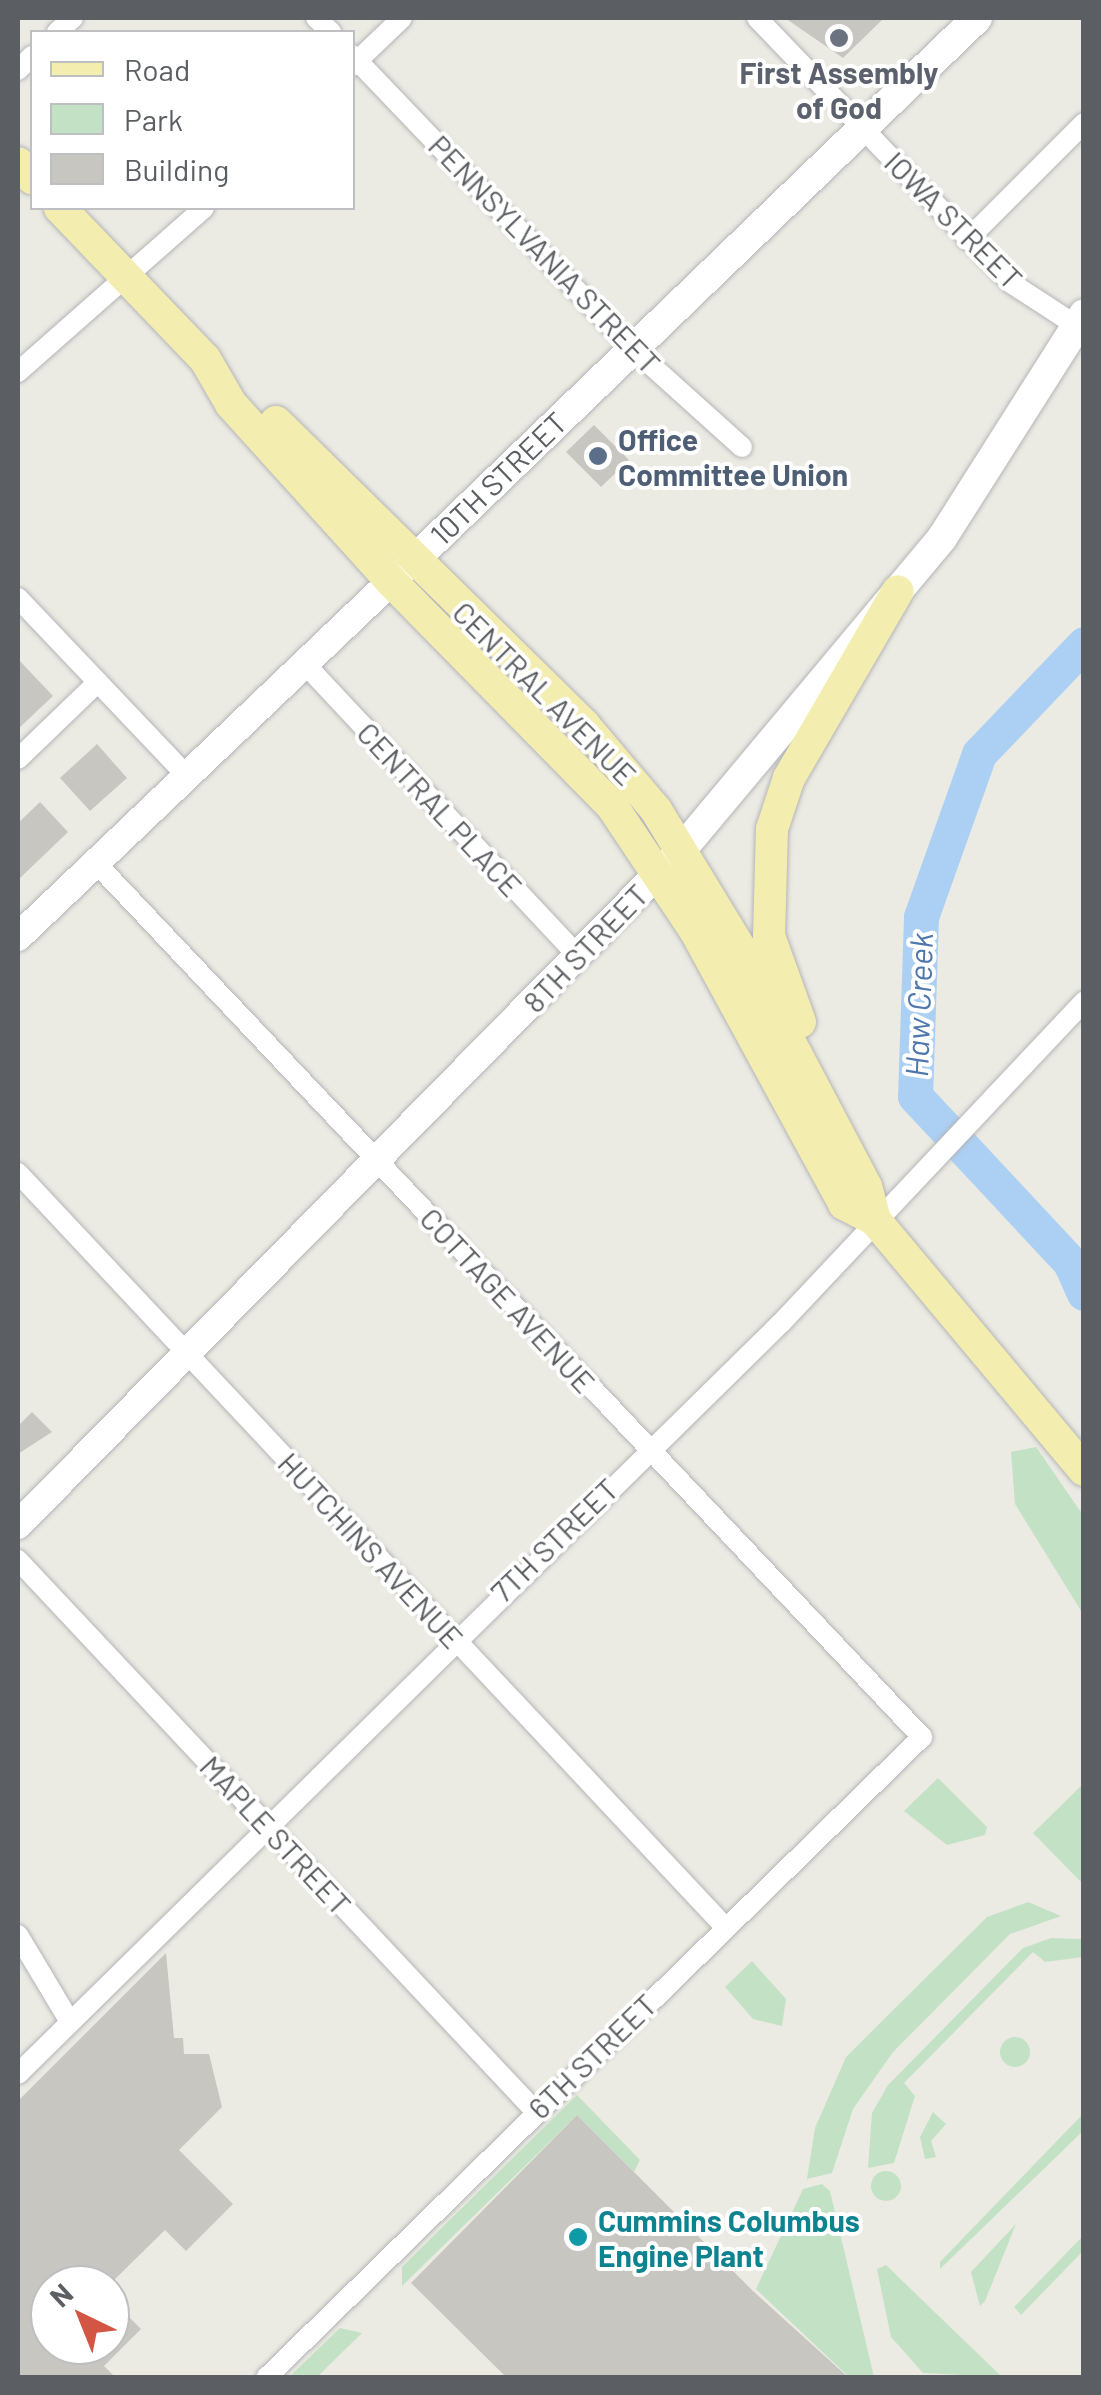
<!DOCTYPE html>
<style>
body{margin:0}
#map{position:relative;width:1101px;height:2395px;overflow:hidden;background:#ecebe3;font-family:Barlow,sans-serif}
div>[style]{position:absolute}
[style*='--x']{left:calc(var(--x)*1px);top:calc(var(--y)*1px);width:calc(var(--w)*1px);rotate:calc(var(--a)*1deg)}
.green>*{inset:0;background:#c3e1c5}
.round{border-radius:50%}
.river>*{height:35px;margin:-17.5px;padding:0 17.5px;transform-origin:17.5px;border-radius:17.5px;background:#acd0f4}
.building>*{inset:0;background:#c7c6c0}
.roads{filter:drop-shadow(0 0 2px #b4b5b9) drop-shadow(0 0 2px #b4b5b9)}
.minor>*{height:20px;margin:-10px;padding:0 10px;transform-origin:10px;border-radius:10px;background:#fff}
.tertiary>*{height:28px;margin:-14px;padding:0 14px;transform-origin:14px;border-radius:14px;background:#fff}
.secondary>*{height:30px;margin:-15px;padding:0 15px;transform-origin:15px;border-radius:15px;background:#fff}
.primary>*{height:32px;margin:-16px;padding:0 16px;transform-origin:16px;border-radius:16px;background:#f4edb0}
.dots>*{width:28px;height:28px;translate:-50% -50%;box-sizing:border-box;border:5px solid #fff;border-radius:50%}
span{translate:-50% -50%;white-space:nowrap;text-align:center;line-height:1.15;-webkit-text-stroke:8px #fff;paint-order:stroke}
.worship-label{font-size:30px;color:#5b616d;font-weight:700}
.street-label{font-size:30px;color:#5b5e62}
.service-label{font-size:30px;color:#4e5e75;font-weight:700}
.left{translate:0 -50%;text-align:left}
.culture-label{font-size:30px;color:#0d838f;font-weight:700}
.water-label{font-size:32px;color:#4f77ab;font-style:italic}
.frame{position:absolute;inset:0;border:20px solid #5b5e62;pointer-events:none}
.legend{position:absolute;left:30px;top:30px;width:325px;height:180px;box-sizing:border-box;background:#fff;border:2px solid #bdbfc0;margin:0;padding:12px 18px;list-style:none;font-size:30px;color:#5b5e62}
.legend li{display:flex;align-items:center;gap:20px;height:50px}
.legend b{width:50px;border:2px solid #bdbfc0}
.north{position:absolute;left:30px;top:2265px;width:100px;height:100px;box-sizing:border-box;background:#fff;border:2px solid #bdbfc0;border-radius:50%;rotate:317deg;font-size:28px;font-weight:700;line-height:40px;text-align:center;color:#5b5e62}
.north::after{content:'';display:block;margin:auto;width:35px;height:45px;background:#d25643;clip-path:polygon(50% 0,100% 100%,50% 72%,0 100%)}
</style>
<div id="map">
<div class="green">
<i style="clip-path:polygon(1036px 1447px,1083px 1515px,1083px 1614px,1015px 1504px,1011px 1452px)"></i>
<i style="clip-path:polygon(938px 1778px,987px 1827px,985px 1835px,947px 1845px,904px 1811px)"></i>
<i style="clip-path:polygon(1083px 1784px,1083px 1884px,1033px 1833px)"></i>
<i style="clip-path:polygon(1028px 1902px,1061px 1916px,1010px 1934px,893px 2052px,853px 2109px,832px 2173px,807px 2179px,815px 2128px,846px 2057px,987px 1917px)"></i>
<i style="clip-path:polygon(1051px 1938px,1081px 1939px,1083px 1957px,1045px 1962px,1033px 1952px,904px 2083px,915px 2096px,894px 2163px,868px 2168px,872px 2113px,888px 2085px,1023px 1948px)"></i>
<i style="clip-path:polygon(752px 1961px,786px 1999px,782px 2026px,753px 2019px,725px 1987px)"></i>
<i class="round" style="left:1000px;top:2037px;width:30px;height:30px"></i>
<i style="clip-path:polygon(577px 2095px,640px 2160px,634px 2172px,577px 2115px,402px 2286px,402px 2267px)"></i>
<i style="clip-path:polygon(933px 2112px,946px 2124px,931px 2141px,936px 2157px,925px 2159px,920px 2137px)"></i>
<i style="clip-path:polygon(1083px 2114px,1083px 2131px,940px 2269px,940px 2262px)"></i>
<i class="round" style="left:871px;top:2171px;width:30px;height:30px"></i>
<i style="clip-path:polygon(822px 2184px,830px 2191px,874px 2377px,849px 2377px,756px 2289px,803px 2189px)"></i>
<i style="clip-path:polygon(1016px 2224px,985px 2301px,980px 2306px,971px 2272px)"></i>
<i style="clip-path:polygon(1083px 2236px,1083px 2251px,1021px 2315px,1014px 2307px)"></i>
<i style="clip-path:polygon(886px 2265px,1002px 2377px,923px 2373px,891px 2337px,877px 2269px)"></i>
<i style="clip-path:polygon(340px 2328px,362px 2333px,317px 2377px,289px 2377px)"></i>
</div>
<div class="river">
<i style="--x:1084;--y:644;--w:152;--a:133.7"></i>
<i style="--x:979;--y:754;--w:173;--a:109.6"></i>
<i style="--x:921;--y:917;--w:179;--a:91.9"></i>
<i style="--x:915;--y:1096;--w:227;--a:47"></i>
<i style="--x:1070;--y:1262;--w:34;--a:66"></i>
</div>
<div class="building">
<i style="clip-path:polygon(785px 18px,884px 18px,843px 58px)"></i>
<i style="clip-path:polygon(594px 425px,629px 460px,601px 487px,566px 452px)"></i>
<i style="clip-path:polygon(18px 659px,53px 696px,18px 729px)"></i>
<i style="clip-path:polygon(97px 744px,127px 778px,90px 811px,60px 778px)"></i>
<i style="clip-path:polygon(40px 802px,68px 832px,18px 880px,18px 823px)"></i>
<i style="clip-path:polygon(32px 1412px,52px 1432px,18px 1454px,18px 1426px)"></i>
<i style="clip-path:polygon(166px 1953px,174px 2038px,183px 2038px,184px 2054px,209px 2054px,222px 2107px,179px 2150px,233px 2204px,186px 2251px,165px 2230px,109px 2285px,50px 2285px,50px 2345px,110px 2345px,110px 2286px,123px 2299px,117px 2305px,141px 2329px,104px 2366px,116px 2378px,18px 2378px,18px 2101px)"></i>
<i style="clip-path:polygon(577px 2115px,753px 2291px,849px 2378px,507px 2378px,411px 2283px)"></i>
</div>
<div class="roads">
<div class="minor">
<i style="--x:316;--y:18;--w:21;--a:43"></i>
<i style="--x:757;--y:18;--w:367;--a:46.2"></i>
<i style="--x:1011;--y:283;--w:79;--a:33.1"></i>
<i style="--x:57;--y:32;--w:21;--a:-41"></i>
<i style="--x:352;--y:55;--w:405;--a:46.3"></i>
<i style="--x:632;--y:348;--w:148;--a:42"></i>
<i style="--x:352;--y:66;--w:69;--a:-43.8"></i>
<i style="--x:18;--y:70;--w:20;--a:-45"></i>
<i style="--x:967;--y:240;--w:165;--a:-45"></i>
<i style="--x:18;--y:372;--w:248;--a:-41.4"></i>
<i style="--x:18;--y:598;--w:244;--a:46.5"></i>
<i style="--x:303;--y:662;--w:403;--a:46.9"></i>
<i style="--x:18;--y:759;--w:111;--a:-43.9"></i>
<i style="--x:95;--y:862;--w:1204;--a:46.62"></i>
<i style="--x:922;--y:1737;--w:917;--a:135.66"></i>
<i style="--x:18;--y:1173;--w:1034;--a:46.84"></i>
<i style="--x:18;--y:1560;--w:756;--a:46.82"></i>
<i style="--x:18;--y:1935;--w:101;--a:59.1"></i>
<i style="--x:18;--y:2074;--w:1071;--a:-44.55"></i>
<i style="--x:781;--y:1323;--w:442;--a:-46.7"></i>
</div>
<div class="tertiary">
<i style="--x:18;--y:937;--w:533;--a:-43.63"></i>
<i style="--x:18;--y:1525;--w:933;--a:-45.52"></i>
</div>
<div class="secondary">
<i style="--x:413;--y:561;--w:783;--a:-43.91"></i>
<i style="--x:682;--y:849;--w:405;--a:-50.1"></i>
<i style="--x:942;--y:538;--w:265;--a:-57.6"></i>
</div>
<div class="primary">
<i style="--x:18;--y:163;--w:21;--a:47"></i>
<i style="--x:60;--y:208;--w:209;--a:46.2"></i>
<i style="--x:205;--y:359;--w:52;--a:60"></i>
<i style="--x:231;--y:404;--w:239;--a:47.9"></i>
<i style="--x:391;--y:581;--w:315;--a:45.5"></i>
<i style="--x:612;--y:806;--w:151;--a:56.3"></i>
<i style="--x:696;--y:932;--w:310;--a:61.4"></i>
<i style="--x:844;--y:1204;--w:35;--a:27"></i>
<i style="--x:875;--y:1220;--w:326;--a:50.1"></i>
<i style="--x:276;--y:422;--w:433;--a:44.5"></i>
<i style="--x:585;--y:726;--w:110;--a:49.8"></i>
<i style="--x:656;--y:810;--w:170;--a:58.7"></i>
<i style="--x:744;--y:955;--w:261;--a:62.2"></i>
<i style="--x:866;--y:1186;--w:35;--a:75"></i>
<i style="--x:800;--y:1022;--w:91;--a:-109.8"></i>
<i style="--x:769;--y:936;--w:107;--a:-88.4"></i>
<i style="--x:772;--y:829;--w:54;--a:-71.6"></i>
<i style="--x:789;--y:778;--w:216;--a:-59.8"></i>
</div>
</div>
<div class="dots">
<i style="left:839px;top:38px;background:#6b7280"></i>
<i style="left:598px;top:456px;background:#5c6f8a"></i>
<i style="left:578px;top:2237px;background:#0f9aa8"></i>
</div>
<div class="worship-label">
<span style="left:839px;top:89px">First Assembly<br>of God</span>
</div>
<div class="street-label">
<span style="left:954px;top:220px;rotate:45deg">IOWA STREET</span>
<span style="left:545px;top:254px;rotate:46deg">PENNSYLVANIA STREET</span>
<span style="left:498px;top:478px;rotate:-44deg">10TH STREET</span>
<span style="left:545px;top:693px;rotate:45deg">CENTRAL AVENUE</span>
<span style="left:440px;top:809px;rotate:47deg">CENTRAL PLACE</span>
<span style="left:585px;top:948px;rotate:-46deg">8TH STREET</span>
<span style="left:508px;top:1300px;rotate:47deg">COTTAGE AVENUE</span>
<span style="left:554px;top:1540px;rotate:-44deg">7TH STREET</span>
<span style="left:371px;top:1550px;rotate:47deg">HUTCHINS AVENUE</span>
<span style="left:276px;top:1835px;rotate:47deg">MAPLE STREET</span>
<span style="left:592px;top:2056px;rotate:-44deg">6TH STREET</span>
</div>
<div class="service-label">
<span class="left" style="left:618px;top:456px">Office<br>Committee Union</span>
</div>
<div class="culture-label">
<span class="left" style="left:598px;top:2237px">Cummins Columbus<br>Engine Plant</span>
</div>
<div class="water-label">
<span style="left:918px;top:1005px;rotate:-88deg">Haw Creek</span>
</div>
<div class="frame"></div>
<ul class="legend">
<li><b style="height:12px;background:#f4edb0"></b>Road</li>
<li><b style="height:28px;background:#c3e1c5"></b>Park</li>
<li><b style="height:28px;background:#c7c6c0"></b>Building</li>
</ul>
<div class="north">N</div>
</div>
